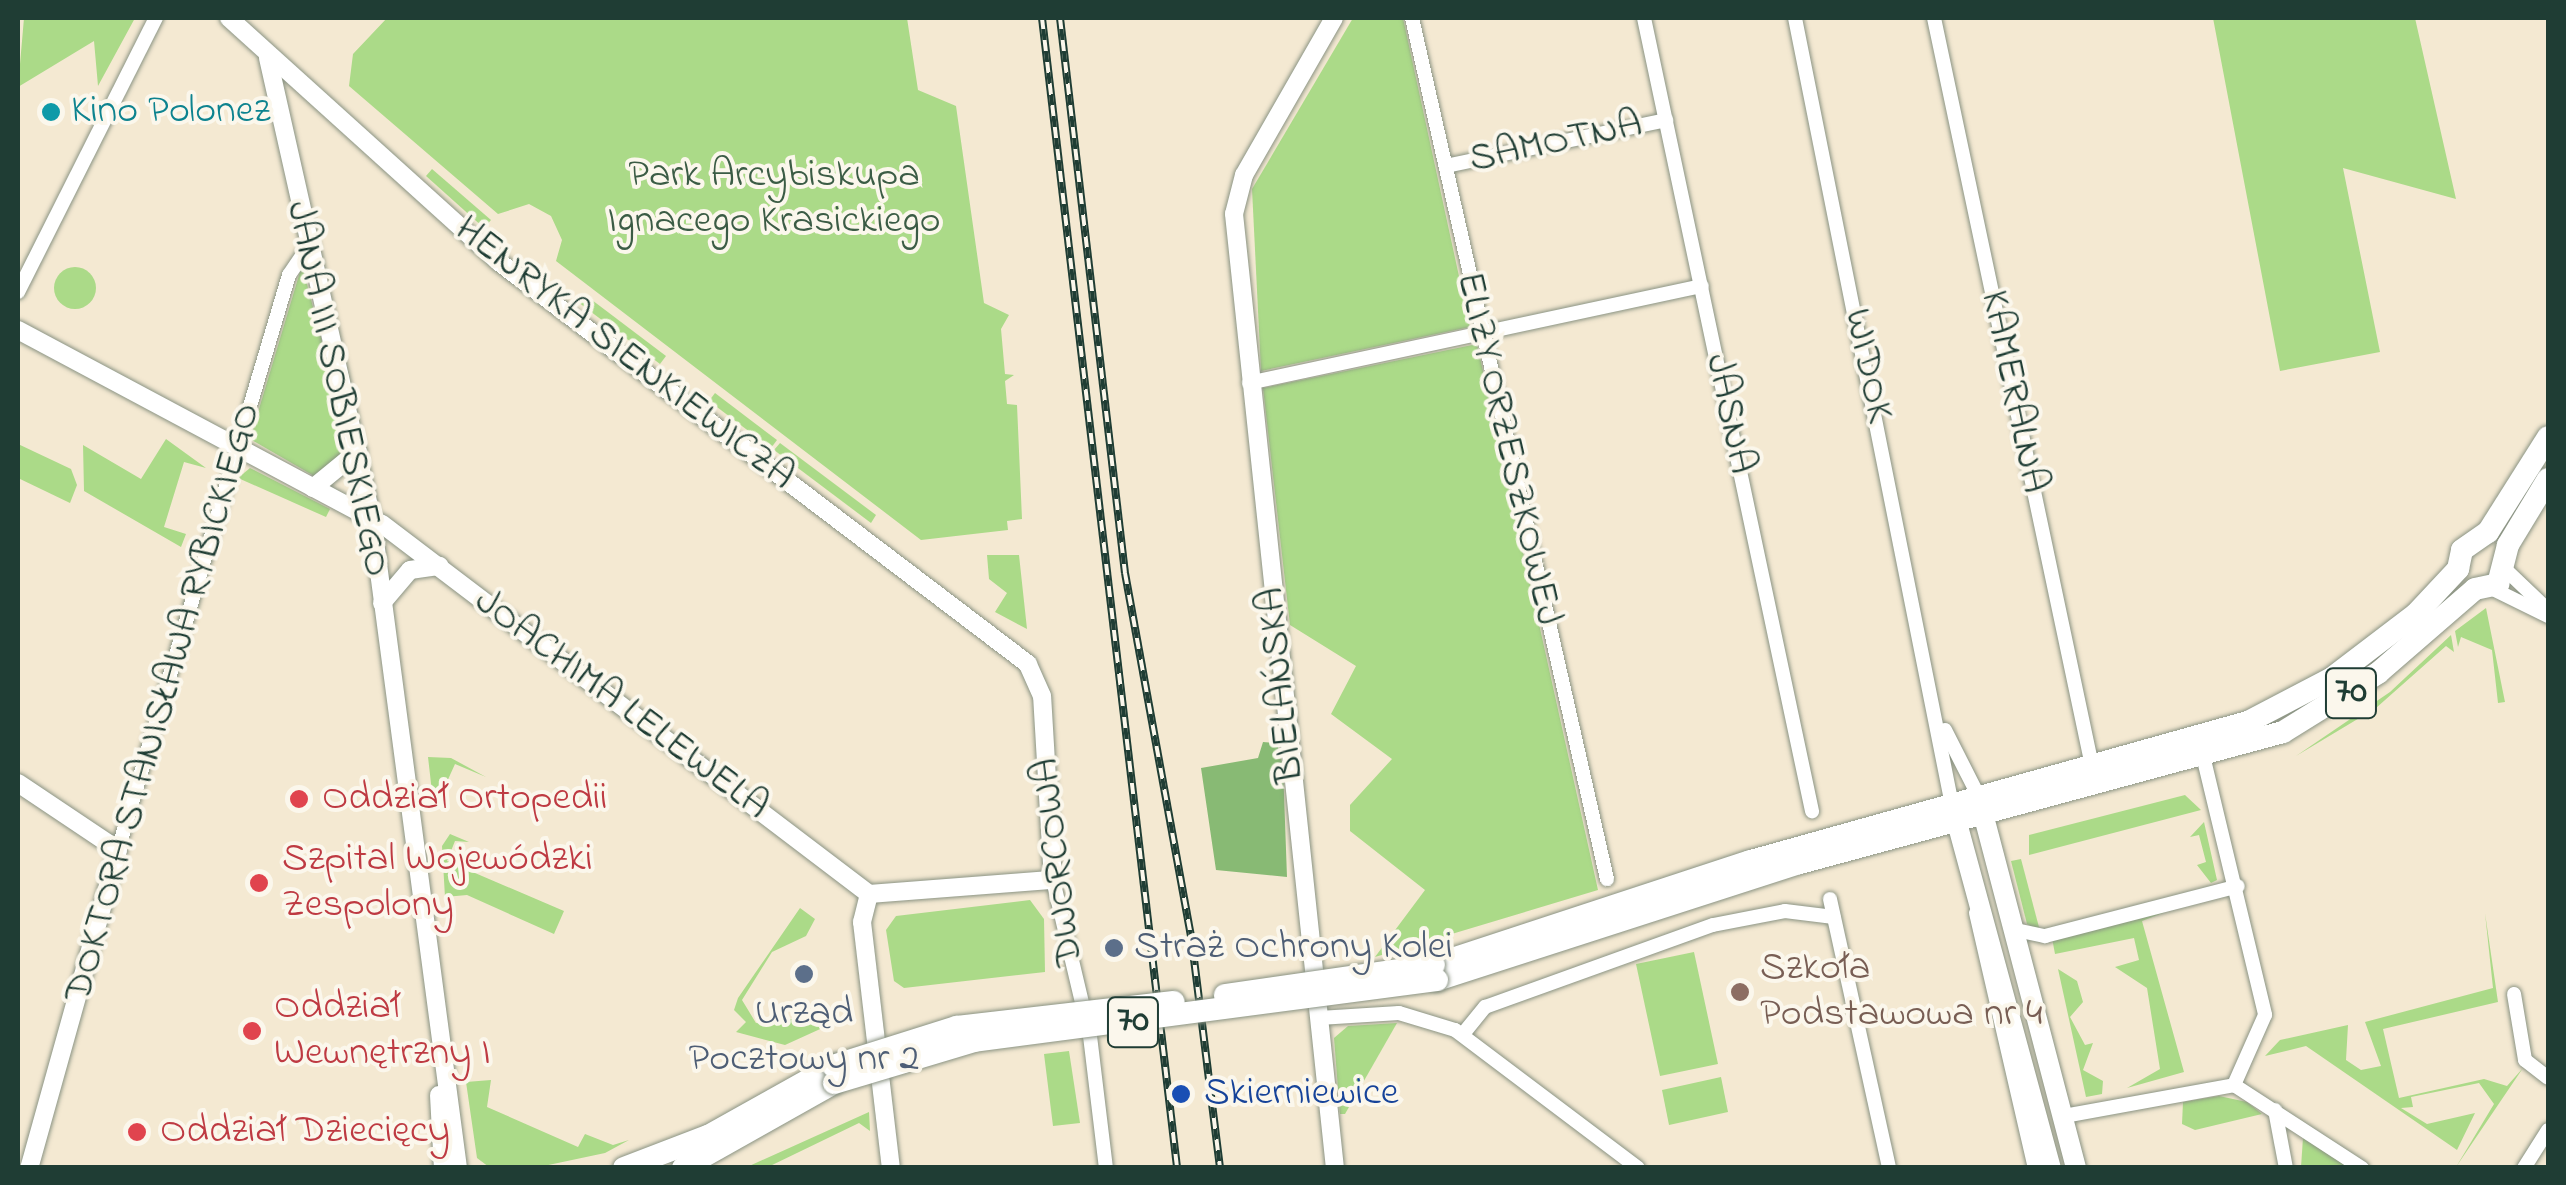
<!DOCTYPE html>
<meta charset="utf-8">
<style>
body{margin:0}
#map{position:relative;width:2566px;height:1185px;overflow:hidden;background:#f4e9d2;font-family:"Indie Flower",sans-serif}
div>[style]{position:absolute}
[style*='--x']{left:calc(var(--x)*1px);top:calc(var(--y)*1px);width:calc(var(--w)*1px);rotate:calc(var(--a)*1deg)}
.green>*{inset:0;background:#abda88}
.round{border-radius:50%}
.forest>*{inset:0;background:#88ba74}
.roads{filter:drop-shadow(0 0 2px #8a9383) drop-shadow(0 0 2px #8a9383)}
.minor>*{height:14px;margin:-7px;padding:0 7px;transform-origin:7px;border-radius:7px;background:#fff}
.tertiary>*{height:18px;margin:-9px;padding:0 9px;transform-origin:9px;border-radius:9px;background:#fff}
.secondary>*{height:20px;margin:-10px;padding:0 10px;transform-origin:10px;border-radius:10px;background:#fff}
.primary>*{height:22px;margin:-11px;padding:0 11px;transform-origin:11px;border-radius:11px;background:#fff}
.rail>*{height:8px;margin-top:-4px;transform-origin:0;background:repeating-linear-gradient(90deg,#fbf7ec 0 11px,#1f3d34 0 22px);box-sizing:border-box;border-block:2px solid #1f3d34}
.bridges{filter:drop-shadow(0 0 2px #8a9383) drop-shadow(0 0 2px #8a9383)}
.primary-bridge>*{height:22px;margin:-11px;padding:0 11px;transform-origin:11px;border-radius:11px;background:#fff}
.dots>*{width:28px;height:28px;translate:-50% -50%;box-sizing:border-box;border:5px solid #fbf7ec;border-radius:50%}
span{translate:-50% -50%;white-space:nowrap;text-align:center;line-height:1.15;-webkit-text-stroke:8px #fbf7ec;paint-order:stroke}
.shield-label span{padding:2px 8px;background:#fbf7ec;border:2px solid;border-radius:8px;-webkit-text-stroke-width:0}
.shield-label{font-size:38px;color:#1f3d34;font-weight:700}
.culture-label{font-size:40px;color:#0d838f}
.left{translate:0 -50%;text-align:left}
.street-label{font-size:40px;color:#1f3d34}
.park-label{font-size:40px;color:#3b5c45}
.health-label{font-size:40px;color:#be3a42}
.service-label{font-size:40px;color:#4e5e75}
.education-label{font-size:40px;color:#785e54}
.transit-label{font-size:40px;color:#164399}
.frame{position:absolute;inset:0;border:20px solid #1f3d34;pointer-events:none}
</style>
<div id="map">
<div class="green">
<i style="clip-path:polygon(24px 18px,135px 18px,98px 86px,94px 41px,18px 87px)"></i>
<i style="clip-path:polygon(387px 18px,907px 18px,918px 90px,956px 106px,984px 303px,1009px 315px,1001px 329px,1005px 374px,1014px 375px,1005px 381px,1007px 404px,1017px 405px,1022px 519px,1007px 521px,1008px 530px,921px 540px,556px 261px,562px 240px,551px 216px,529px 204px,498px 214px,349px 86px,353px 54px)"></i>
<i style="clip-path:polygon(1353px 18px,1403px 18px,1470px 327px,1261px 371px,1252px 189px)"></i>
<i style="clip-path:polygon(2213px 18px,2415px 18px,2456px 199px,2343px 168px,2380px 352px,2280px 371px)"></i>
<i style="clip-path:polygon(432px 169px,491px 220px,484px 228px,426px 176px)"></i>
<i style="clip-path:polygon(302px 265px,348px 441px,347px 454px,314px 476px,250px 439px)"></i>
<i class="round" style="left:54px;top:267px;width:42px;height:42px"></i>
<i style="clip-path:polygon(584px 294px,666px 356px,660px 364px,578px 302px)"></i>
<i style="clip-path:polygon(1477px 344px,1598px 890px,1375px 957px,1425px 890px,1350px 831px,1350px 805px,1392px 759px,1331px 714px,1356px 666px,1290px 625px,1263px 388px)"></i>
<i style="clip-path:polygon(715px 393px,777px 440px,771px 448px,709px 401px)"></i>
<i style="clip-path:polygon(166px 439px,206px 468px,184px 462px,164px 527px,186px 534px,181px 547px,84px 491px,83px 445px,141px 479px)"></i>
<i style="clip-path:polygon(780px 443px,876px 515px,871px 523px,774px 450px)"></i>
<i style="clip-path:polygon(18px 444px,71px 469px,77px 485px,70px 503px,18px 478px)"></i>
<i style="clip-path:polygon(250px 468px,330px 509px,326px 517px,238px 478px)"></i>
<i style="clip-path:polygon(987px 555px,1019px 555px,1027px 629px,995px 612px,1007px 593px,989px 579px)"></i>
<i style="clip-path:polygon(2486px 608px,2505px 702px,2498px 703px,2492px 650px,2461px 637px,2458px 647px,2455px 631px)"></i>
<i style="clip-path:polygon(2451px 635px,2454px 652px,2446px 646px,2376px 708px,2296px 756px,2390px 692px)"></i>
<i style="clip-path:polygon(428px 757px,451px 758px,486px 777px,455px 764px,441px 795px,432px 792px)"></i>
<i style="clip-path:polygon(2185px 795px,2201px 810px,2029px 855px,2029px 835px)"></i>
<i style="clip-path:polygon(2204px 822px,2217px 880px,2211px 883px,2197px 865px,2206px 862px,2199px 835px,2190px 837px)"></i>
<i style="clip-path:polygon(450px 834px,469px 842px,455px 841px,447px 861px,564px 911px,554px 934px,467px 895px,445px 897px,442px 846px)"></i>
<i style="clip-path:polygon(2021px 859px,2040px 931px,2027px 924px,2011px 861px)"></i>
<i style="clip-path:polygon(1030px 900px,1044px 919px,1045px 972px,904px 988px,894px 981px,886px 930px,896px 916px)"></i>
<i style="clip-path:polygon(2194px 901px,2142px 921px,2184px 1072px,2127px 1088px,2160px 1069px,2147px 988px,2115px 967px,2139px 960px,2134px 938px,2055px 954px,2052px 938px)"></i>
<i style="clip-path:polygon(800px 908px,815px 919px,806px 936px,772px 952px,742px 1000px,756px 1023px,829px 1015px,829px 1025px,785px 1045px,736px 1032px,746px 1022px,734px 1010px,738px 998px)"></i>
<i style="clip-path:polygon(2485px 913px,2498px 1002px,2383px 1029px,2399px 1098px,2484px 1079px,2507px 1086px,2523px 1068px,2456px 1167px,2494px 1104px,2479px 1083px,2411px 1097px,2413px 1107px,2401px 1108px,2427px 1124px,2475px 1113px,2457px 1150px,2306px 1046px,2265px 1056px,2280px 1040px,2348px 1025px,2346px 1060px,2361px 1070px,2381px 1066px,2365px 1022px,2493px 988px)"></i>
<i style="clip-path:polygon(1694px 952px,1718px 1064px,1660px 1076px,1636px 964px)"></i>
<i style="clip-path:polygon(2058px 969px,2077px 981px,2083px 1002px,2070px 1017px,2085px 1045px,2093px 1043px,2083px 1070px,2103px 1081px,2102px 1094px,2086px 1097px)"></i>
<i style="clip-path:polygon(1397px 1023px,1345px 1114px,1340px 1114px,1334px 1038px,1348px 1026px)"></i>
<i style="clip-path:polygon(1069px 1051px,1080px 1123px,1053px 1126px,1044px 1054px)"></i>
<i style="clip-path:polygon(1721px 1077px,1728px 1112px,1669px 1125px,1662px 1090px)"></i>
<i style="clip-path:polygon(491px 1080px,487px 1107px,578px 1147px,585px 1134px,613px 1145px,629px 1140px,605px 1153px,539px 1167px,489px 1167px,477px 1158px,466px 1082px)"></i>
<i style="clip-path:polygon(2219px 1096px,2247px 1102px,2262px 1114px,2195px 1130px,2182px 1124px,2183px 1102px)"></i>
<i style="clip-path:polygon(869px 1112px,870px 1131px,859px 1123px,768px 1167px,747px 1167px)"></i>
<i style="clip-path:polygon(2303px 1138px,2348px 1167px,2301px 1167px)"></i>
</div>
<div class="forest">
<i style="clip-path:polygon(1263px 742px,1277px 743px,1283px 766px,1287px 877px,1216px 870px,1201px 768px,1258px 758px)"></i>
</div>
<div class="roads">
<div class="minor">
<i style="--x:1412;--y:18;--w:883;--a:77.24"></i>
<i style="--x:1644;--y:18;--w:811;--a:78.04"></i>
<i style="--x:1795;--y:18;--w:803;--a:78.72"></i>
<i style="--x:1934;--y:18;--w:765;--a:78.07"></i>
<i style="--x:1446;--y:166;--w:225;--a:-11.8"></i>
<i style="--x:18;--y:292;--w:307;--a:-63.3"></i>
<i style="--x:1249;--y:383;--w:463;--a:-12.1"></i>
<i style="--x:2506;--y:570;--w:58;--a:43.6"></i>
<i style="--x:2491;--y:588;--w:64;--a:26.2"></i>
<i style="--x:1945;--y:730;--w:75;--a:63.1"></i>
<i style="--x:2210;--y:747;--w:14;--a:115"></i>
<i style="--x:2204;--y:760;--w:262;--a:76.5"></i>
<i style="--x:2265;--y:1015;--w:77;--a:113.9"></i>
<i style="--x:118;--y:850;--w:600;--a:-73.44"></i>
<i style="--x:289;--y:275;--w:37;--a:-56"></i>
<i style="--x:1053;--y:880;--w:160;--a:76.7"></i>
<i style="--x:1090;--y:1036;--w:133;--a:83.1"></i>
<i style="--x:1830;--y:899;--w:275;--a:77.6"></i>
<i style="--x:1976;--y:913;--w:262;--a:77"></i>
<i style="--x:2016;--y:930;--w:30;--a:12"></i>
<i style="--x:2045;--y:936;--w:199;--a:-14.5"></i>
<i style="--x:2514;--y:994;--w:67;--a:80.5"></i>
<i style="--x:2525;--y:1060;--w:29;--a:38"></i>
<i style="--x:1319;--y:1018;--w:80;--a:-3.6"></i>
<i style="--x:1399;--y:1013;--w:59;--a:16.9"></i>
<i style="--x:1455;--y:1030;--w:229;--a:37"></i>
<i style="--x:1463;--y:1034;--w:35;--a:-51"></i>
<i style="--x:1485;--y:1007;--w:242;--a:-19.8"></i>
<i style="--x:1713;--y:925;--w:73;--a:-11"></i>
<i style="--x:1785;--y:911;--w:49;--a:7"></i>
<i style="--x:2275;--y:1110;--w:59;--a:79.3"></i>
<i style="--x:2064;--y:1116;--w:173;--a:-10.3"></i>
<i style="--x:2234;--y:1085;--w:153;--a:33"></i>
<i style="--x:2524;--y:1168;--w:45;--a:-57.7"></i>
</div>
<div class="tertiary">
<i style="--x:1334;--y:18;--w:181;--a:119.8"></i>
<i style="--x:1244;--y:175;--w:40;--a:104.4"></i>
<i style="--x:1234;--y:214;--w:959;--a:83.96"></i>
<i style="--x:268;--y:58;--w:473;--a:77.3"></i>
<i style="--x:372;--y:519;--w:655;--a:82.45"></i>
<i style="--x:18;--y:330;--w:412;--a:28.1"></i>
<i style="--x:382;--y:524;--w:612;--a:37.23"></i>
<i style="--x:869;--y:894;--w:185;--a:-4.4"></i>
<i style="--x:1053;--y:880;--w:184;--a:-93.4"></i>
<i style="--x:1042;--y:696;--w:35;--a:-114"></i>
<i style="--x:1028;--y:664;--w:664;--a:-142.77"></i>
<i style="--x:499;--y:262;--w:364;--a:-137.9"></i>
<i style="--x:313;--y:488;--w:58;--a:-39.4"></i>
<i style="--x:382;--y:603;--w:43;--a:-49.7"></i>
<i style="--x:410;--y:570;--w:30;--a:-8"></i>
<i style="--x:18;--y:783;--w:120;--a:33.8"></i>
<i style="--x:118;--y:850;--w:330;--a:105.6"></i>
<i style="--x:869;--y:894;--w:29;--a:104"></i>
<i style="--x:862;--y:922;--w:248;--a:83.3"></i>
<i style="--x:439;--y:1095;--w:73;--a:86.9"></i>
</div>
<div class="secondary">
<i style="--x:1979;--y:798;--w:383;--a:75.3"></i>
<i style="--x:1953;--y:808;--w:373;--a:74.8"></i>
</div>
<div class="primary">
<i style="--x:1434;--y:965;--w:334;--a:-18.2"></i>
<i style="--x:1751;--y:861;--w:516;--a:-15.63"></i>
<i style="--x:2248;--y:722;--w:95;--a:-27.6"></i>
<i style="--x:2332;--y:678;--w:106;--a:-37.3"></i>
<i style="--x:2416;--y:614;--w:62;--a:-47"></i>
<i style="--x:2458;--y:569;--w:19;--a:-78"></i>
<i style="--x:2462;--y:550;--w:32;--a:-35"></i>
<i style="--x:2488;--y:532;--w:112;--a:-57.7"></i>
<i style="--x:1437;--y:980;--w:381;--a:-17.9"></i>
<i style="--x:1800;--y:863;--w:500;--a:-15.17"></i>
<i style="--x:2283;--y:732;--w:112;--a:-31.8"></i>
<i style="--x:2378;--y:673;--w:128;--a:-40.9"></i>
<i style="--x:2475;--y:589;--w:24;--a:-12"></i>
<i style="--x:2498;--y:584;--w:40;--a:-75.6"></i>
<i style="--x:2508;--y:545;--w:77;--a:-58.8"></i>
<i style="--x:624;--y:1168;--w:90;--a:-20.9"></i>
<i style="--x:708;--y:1136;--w:143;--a:-29.2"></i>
<i style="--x:683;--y:1168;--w:173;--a:-29.4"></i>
</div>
</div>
<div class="rail">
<i style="--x:1042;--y:18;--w:1158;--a:83.3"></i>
<i style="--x:1060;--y:18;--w:559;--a:83.32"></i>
<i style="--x:1125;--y:573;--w:376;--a:79.7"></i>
<i style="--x:1192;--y:943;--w:227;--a:82.9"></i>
</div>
<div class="bridges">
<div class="primary-bridge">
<i style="--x:1225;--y:995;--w:211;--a:-8.2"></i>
<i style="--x:833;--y:1066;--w:130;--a:-17.5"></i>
<i style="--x:957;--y:1027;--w:218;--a:-6.6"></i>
<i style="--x:834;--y:1083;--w:146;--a:-16.7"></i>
<i style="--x:974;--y:1041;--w:467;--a:-7.5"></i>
</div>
</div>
<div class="dots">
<i style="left:51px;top:112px;background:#0f9aa8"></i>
<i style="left:299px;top:799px;background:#e0444e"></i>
<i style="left:259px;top:883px;background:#e0444e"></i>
<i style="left:1114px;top:948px;background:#5c6f8a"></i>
<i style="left:804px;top:974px;background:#5c6f8a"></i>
<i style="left:1740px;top:992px;background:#8d6e63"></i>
<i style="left:252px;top:1031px;background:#e0444e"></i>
<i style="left:1181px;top:1094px;background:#1a4fb4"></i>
<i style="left:137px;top:1132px;background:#e0444e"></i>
</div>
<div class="shield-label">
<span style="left:2351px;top:693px">70</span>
<span style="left:1133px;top:1022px">70</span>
</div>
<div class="culture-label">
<span class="left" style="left:71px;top:112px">Kino Polonez</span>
</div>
<div class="street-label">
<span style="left:1556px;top:143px;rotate:-12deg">SAMOTNA</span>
<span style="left:624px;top:354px;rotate:38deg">HENRYKA SIENKIEWICZA</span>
<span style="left:1867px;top:366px;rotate:78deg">WIDOK</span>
<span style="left:337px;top:389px;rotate:78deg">JANA III SOBIESKIEGO</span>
<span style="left:2013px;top:392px;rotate:78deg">KAMERALNA</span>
<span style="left:1729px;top:414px;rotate:78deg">JASNA</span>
<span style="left:1508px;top:449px;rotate:77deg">ELIZY ORZESZKOWEJ</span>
<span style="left:1282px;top:685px;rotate:-96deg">BIELAŃSKA</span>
<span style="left:164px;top:703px;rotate:-74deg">DOKTORA STANISŁAWA RYBICKIEGO</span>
<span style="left:621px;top:705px;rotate:37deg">JOACHIMA LELEWELA</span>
<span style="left:1059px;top:862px;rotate:-97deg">DWORCOWA</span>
</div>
<div class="park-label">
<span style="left:774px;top:199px">Park Arcybiskupa<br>Ignacego Krasickiego</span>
</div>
<div class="health-label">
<span class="left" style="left:322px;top:799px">Oddział Ortopedii</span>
<span class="left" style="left:282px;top:883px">Szpital Wojewódzki<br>Zespolony</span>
<span class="left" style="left:274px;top:1031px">Oddział<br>Wewnętrzny I</span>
<span class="left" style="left:160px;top:1132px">Oddział Dziecięcy</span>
</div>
<div class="service-label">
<span class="left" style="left:1134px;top:948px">Straż Ochrony Kolei</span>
<span style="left:804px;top:1037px">Urząd<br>Pocztowy nr 2</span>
</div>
<div class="education-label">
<span class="left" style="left:1760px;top:992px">Szkoła<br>Podstawowa nr 4</span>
</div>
<div class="transit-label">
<span class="left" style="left:1204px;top:1094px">Skierniewice</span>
</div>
<div class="frame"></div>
</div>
